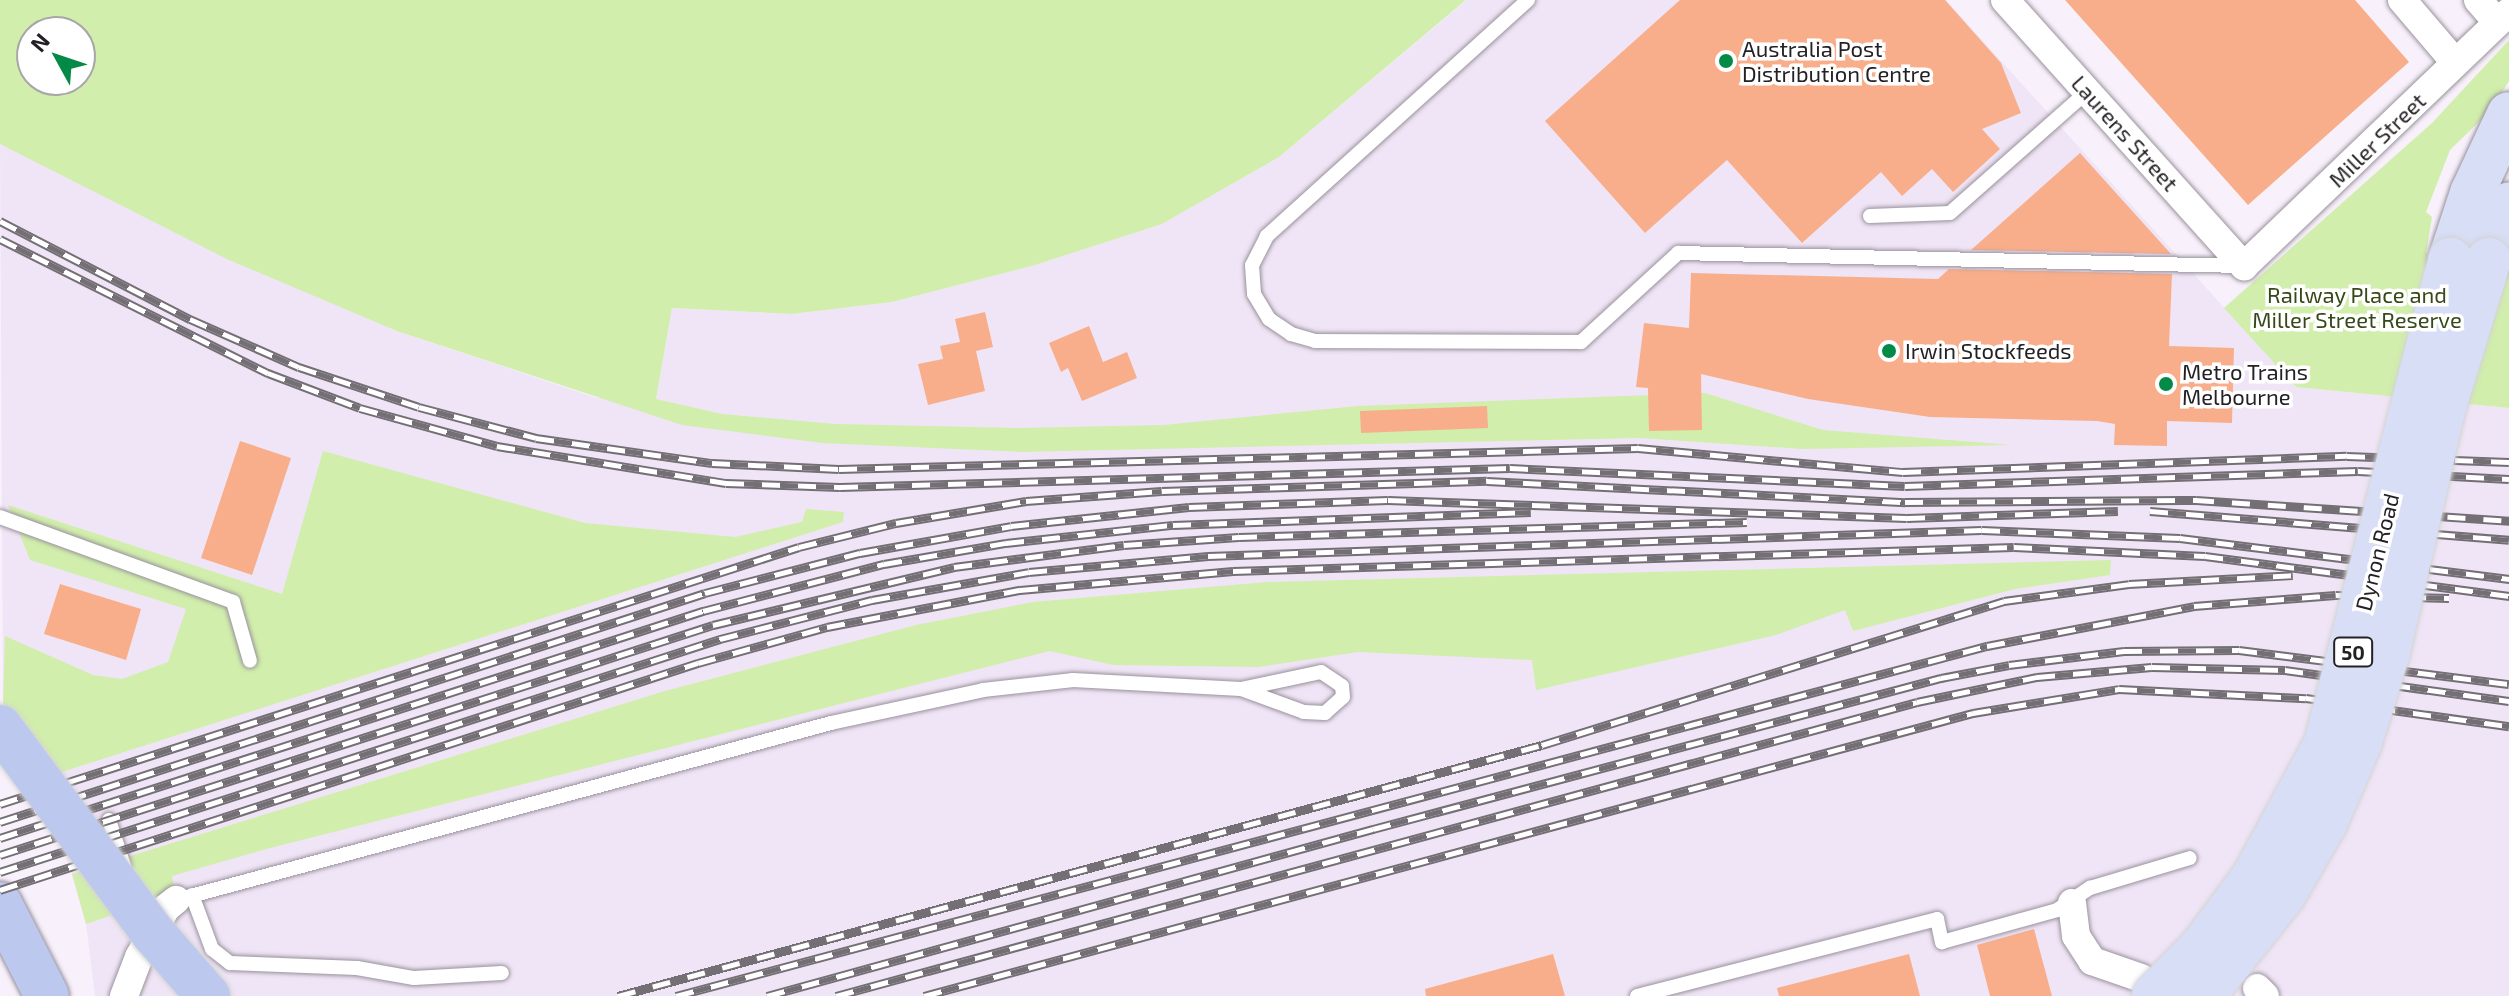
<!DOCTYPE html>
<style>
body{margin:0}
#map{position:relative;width:2509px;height:996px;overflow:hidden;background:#f8f1fb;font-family:"Exo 2",sans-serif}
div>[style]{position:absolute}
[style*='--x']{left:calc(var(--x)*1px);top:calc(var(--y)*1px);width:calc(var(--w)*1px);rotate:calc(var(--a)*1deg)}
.built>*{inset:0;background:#f0e5f6}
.green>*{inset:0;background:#d1eeac}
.building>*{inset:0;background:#f8ae8b}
.roads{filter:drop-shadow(0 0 2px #99929c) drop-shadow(0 0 2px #99929c)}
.lane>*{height:14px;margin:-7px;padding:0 7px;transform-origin:7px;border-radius:7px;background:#fff}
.street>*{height:28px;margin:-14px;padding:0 14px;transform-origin:14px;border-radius:14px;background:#fff}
.primary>*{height:44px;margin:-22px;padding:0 22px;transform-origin:22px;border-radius:22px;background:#d7def5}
.highway>*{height:44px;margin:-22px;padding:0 22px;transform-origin:22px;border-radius:22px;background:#bdc8ef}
.rail>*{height:9px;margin-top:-4.5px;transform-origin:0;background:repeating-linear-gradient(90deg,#fff 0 18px,#746f75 0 36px);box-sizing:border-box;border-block:2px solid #746f75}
.bridges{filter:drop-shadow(0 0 2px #d3d3d3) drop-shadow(0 0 2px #d3d3d3)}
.primary-bridge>*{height:44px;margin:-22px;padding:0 22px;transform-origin:22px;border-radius:22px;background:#d7def5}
.highway-bridge>*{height:44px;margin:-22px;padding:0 22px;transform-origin:22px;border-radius:22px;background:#bdc8ef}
.dots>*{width:22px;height:22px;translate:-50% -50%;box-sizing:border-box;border:4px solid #fff;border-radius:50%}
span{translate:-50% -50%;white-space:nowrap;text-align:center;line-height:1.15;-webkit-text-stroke:7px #fff;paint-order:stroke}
.shield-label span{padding:2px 6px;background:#fff;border:2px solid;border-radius:6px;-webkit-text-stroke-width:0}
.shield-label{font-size:20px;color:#242125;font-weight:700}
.poi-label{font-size:22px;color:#242125}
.left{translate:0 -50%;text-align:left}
.street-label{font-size:22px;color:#242125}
.park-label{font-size:22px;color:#364918}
.north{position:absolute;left:16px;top:16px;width:80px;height:80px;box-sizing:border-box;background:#fff;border:2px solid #a7a6a8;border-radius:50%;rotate:310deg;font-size:22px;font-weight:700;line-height:32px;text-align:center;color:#242125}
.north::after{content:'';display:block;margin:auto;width:28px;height:36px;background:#048a47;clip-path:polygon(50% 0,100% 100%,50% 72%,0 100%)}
</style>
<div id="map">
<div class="built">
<i style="clip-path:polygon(1467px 0,1946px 0,2296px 387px,2509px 408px,2509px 996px,95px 996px,86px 924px,70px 868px,40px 779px,3px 704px,0 144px,397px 331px,597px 398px,656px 399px,672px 308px,792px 314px,892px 302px,1035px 265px,1162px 224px,1279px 157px)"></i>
</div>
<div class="green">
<i style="clip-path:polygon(evenodd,0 0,1466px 0,1279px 157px,1162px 224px,1035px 265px,892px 302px,792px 314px,672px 308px,656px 399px,722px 414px,836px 424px,1018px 428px,1163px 425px,1358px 406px,1705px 393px,1823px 430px,2012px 445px,1803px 449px,1639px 438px,1022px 452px,822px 443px,682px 425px,397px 331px,229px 260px,0 144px,0 0,32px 32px,80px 32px,80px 80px,32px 80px,32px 32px)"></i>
<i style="clip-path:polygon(2509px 40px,2509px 81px,2490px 111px,2450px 150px,2426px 212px,2432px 217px,2426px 253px,2509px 258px,2509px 408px,2296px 387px,2224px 308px,2432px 123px)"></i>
<i style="clip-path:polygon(323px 451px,585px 523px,735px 537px,802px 522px,806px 509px,844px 512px,843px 522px,40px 779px,3px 704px,5px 636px,93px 675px,122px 679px,168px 662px,186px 609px,30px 560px,8px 505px,282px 594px)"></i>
<i style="clip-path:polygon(2111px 560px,2110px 575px,2015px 589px,1853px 631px,1845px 610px,1776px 635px,1536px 690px,1532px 660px,1358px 652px,1258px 667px,1113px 665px,1050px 651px,270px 848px,172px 876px,175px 894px,86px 924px,72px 874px,665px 691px,916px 625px,1033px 602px,1267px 582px)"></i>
</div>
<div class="building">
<i style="clip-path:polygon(1680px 0,1945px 0,2001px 63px,2021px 113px,1982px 129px,2000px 149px,1953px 192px,1932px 169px,1902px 196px,1881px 172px,1802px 243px,1727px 160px,1645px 233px,1545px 121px)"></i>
<i style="clip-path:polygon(2065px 0,2355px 0,2409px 62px,2248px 205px)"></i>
<i style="clip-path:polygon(2080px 153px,2171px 254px,1971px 250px)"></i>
<i style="clip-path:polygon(1949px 269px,2172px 274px,2169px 346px,2234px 348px,2232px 423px,2167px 421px,2167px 446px,2114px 445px,2115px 424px,2097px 421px,1930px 417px,1808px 399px,1701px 374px,1702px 430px,1649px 431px,1648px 388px,1636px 387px,1644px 323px,1689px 328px,1691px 273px,1938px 279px)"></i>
<i style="clip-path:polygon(985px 312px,993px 347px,976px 351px,985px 391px,928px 405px,918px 364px,943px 359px,940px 346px,960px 342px,955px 319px)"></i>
<i style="clip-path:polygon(1089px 326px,1103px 362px,1127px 352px,1137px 378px,1082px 401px,1068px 368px,1061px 372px,1049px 343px)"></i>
<i style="clip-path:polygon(1487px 406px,1488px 428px,1361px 433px,1360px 411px)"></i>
<i style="clip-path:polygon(240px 441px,291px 458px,252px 575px,201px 558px)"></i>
<i style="clip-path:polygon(60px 584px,141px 609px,126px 660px,44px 634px)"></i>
<i style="clip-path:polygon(2034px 929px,2052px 996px,1990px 996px,1977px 945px)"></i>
<i style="clip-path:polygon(1553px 954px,1565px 996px,1426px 996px,1425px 989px)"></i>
<i style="clip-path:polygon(1909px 954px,1920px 996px,1779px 996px,1777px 988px)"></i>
</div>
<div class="roads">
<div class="lane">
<i style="--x:1528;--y:0;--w:352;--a:137.9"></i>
<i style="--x:1267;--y:236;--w:33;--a:117"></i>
<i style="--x:1252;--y:265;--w:29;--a:86"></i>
<i style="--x:1254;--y:294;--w:29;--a:59"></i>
<i style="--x:1269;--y:319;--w:27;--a:34"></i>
<i style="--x:1291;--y:334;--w:25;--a:16"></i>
<i style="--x:1315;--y:341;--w:266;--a:0.2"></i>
<i style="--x:1581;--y:342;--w:132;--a:-42.5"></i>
<i style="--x:1678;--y:253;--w:566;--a:1.32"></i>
<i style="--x:1870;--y:216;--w:80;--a:-2.1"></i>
<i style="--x:1950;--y:213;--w:183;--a:-41.5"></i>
<i style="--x:0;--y:517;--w:248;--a:20"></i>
<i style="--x:233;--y:602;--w:61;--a:73.9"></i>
<i style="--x:109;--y:820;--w:48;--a:71.9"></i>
<i style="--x:192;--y:895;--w:58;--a:69.7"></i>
<i style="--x:212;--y:949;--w:23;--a:38"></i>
<i style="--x:230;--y:963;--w:127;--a:2.3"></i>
<i style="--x:357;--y:968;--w:58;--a:10"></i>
<i style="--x:414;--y:978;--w:88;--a:-3.3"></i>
<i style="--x:176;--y:900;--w:678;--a:-15.12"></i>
<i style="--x:831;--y:723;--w:156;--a:-12.2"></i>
<i style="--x:983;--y:690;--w:91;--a:-6.3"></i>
<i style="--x:1073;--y:680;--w:168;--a:3.1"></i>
<i style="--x:1241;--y:689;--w:67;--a:20.1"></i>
<i style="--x:1304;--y:712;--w:21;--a:3"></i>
<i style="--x:1325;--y:713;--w:24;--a:-42"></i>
<i style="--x:1343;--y:697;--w:11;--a:-95"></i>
<i style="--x:1342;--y:686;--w:25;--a:-146"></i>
<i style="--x:1321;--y:672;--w:82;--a:168"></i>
<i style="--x:1637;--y:996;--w:310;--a:-14.4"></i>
<i style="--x:1937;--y:919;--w:24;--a:78"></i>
<i style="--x:1942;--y:942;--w:119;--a:-15.5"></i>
<i style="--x:2057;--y:910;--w:40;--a:-34"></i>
<i style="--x:2090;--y:888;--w:104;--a:-16.7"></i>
</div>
<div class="street">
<i style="--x:2005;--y:0;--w:358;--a:48.1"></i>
<i style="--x:2244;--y:266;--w:367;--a:-43.8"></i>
<i style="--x:2402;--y:0;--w:82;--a:49.5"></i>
<i style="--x:2478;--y:0;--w:29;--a:49"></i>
<i style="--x:2072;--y:903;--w:33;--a:83"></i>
<i style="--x:2076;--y:936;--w:30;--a:57"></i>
<i style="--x:2092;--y:961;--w:52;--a:19.1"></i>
<i style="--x:2257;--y:988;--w:11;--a:45"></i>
<i style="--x:124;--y:996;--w:42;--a:-69"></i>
<i style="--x:139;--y:957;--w:56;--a:-61.1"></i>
<i style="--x:166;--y:908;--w:13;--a:-39"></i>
</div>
<div class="primary">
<i style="--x:2450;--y:260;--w:71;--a:-71.8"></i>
<i style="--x:2472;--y:193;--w:87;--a:-64.9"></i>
<i style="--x:2489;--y:260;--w:59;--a:-70"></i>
</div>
<div class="highway">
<i style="--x:0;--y:904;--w:103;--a:62.9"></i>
</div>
</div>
<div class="rail">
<i style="--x:0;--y:221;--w:214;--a:27.3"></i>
<i style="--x:190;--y:319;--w:119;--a:23.8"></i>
<i style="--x:299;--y:367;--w:126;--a:18.4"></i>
<i style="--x:419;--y:407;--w:121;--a:14.8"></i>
<i style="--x:536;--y:438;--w:178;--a:8.1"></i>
<i style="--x:712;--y:463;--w:127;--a:2.7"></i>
<i style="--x:839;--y:469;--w:799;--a:-1.51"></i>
<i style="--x:1638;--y:448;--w:266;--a:5.2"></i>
<i style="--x:1903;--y:472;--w:444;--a:-2.1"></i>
<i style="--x:2347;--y:456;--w:162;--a:2.1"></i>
<i style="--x:0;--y:239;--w:300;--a:26.6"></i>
<i style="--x:268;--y:373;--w:98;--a:20.8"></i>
<i style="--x:360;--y:408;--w:142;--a:15.5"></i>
<i style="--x:497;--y:446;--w:232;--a:9.2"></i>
<i style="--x:726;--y:483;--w:114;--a:2"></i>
<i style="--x:840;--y:487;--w:670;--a:-1.62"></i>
<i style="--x:1510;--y:468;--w:395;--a:2.6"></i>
<i style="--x:1905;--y:486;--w:453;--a:-1.9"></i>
<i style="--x:2358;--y:471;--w:151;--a:3"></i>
<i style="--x:2150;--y:511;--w:360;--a:4.6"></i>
<i style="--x:0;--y:804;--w:839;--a:-17.83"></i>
<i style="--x:799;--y:547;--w:100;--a:-13.9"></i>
<i style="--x:896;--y:523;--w:132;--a:-9.6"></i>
<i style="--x:1026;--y:501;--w:136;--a:-4.2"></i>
<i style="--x:1162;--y:491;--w:325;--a:-1.8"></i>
<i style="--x:1487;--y:481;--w:419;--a:2.9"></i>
<i style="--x:1905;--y:502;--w:291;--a:-0.4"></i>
<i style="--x:2196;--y:500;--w:314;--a:3.8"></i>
<i style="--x:0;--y:822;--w:741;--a:-17.99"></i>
<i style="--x:705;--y:593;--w:160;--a:-14.5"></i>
<i style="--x:860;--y:553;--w:153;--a:-10.1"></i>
<i style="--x:1011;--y:526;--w:179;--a:-6.1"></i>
<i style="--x:1189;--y:507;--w:199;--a:-2"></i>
<i style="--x:1388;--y:500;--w:519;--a:1.99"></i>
<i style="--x:1907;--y:518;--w:211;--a:-1.9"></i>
<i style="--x:0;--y:838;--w:739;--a:-17.9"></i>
<i style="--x:703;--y:611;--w:187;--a:-14.6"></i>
<i style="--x:884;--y:564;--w:124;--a:-9.8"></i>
<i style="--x:1006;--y:543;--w:168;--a:-6.2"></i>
<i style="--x:1173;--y:525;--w:358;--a:-2.1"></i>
<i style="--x:0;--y:855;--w:749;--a:-17.88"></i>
<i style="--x:713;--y:625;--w:248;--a:-13.5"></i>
<i style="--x:954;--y:567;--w:171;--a:-7.4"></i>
<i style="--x:1124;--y:545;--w:115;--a:-4"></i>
<i style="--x:1239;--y:537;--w:508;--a:-1.69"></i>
<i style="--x:0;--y:872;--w:757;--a:-17.93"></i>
<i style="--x:720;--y:639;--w:157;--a:-14.4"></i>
<i style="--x:872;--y:600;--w:159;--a:-10.1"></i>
<i style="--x:1029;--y:572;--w:180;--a:-5.1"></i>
<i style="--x:1208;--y:556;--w:774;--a:-1.92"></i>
<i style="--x:1982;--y:530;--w:198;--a:2.3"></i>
<i style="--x:2180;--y:538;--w:332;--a:7.1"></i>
<i style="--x:0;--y:890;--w:734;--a:-18.02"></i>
<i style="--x:698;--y:663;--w:134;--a:-15.6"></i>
<i style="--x:827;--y:627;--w:197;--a:-10.9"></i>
<i style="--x:1020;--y:590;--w:214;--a:-5.1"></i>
<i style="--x:1233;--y:571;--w:781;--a:-1.76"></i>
<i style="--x:2014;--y:547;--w:191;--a:2.7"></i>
<i style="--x:2205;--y:556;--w:307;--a:7.5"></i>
<i style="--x:618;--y:996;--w:957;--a:-15.2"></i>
<i style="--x:1542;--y:745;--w:484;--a:-17.3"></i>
<i style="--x:2004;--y:601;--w:126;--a:-7.7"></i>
<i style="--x:2129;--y:584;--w:164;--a:-3.1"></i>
<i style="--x:676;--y:996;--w:1357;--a:-14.95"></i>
<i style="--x:1987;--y:646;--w:211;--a:-10.9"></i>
<i style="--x:2194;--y:606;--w:142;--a:-4.4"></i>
<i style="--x:2336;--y:595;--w:113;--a:1.5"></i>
<i style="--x:767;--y:996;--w:629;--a:-15.41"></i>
<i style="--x:1373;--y:829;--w:588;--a:-14.89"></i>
<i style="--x:1941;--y:678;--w:69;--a:-10.8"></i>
<i style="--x:2009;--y:665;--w:116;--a:-6.9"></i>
<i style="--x:2124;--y:651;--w:115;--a:-0.5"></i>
<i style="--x:2239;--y:650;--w:272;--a:7.2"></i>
<i style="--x:836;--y:996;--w:1120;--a:-15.21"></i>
<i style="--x:1917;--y:702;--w:123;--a:-11.8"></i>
<i style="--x:2037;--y:677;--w:115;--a:-5"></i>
<i style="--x:2152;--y:667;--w:133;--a:1.3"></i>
<i style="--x:2285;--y:670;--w:226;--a:7.9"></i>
<i style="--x:924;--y:996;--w:1087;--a:-15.1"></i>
<i style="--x:1973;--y:713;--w:148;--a:-9.3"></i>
<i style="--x:2119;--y:689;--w:187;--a:2.8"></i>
<i style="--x:2306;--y:698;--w:205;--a:7.9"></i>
</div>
<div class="bridges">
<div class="primary-bridge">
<i style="--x:2154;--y:996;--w:69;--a:-45.6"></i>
<i style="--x:2202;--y:947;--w:87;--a:-53.4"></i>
<i style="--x:2254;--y:877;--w:151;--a:-61.6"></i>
<i style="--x:2326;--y:744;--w:500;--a:-75.6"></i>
<i style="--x:2203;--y:996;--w:130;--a:-51.5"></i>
<i style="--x:2284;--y:894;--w:82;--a:-60"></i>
<i style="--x:2325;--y:823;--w:88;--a:-66.6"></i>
<i style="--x:2360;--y:742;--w:94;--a:-72.7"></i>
<i style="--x:2388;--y:652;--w:248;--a:-77.2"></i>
<i style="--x:2443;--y:410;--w:157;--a:-73"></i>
</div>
<div class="highway-bridge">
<i style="--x:0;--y:727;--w:257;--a:53.4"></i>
<i style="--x:153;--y:933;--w:84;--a:48.9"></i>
</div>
</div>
<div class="dots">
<i style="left:1726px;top:61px;background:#048a47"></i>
<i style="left:1889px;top:351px;background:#048a47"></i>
<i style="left:2166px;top:384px;background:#048a47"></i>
</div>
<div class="shield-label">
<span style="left:2353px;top:652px">50</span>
</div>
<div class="poi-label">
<span class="left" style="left:1742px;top:61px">Australia Post<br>Distribution Centre</span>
<span class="left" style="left:1905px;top:351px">Irwin Stockfeeds</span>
<span class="left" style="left:2182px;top:384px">Metro Trains<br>Melbourne</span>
</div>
<div class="street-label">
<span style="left:2125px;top:133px;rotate:48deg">Laurens Street</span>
<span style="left:2377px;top:140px;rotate:-44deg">Miller Street</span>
<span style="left:2377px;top:552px;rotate:-76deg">Dynon Road</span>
</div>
<div class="park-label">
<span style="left:2357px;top:307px">Railway Place and<br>Miller Street Reserve</span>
</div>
<div class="north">N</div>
</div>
